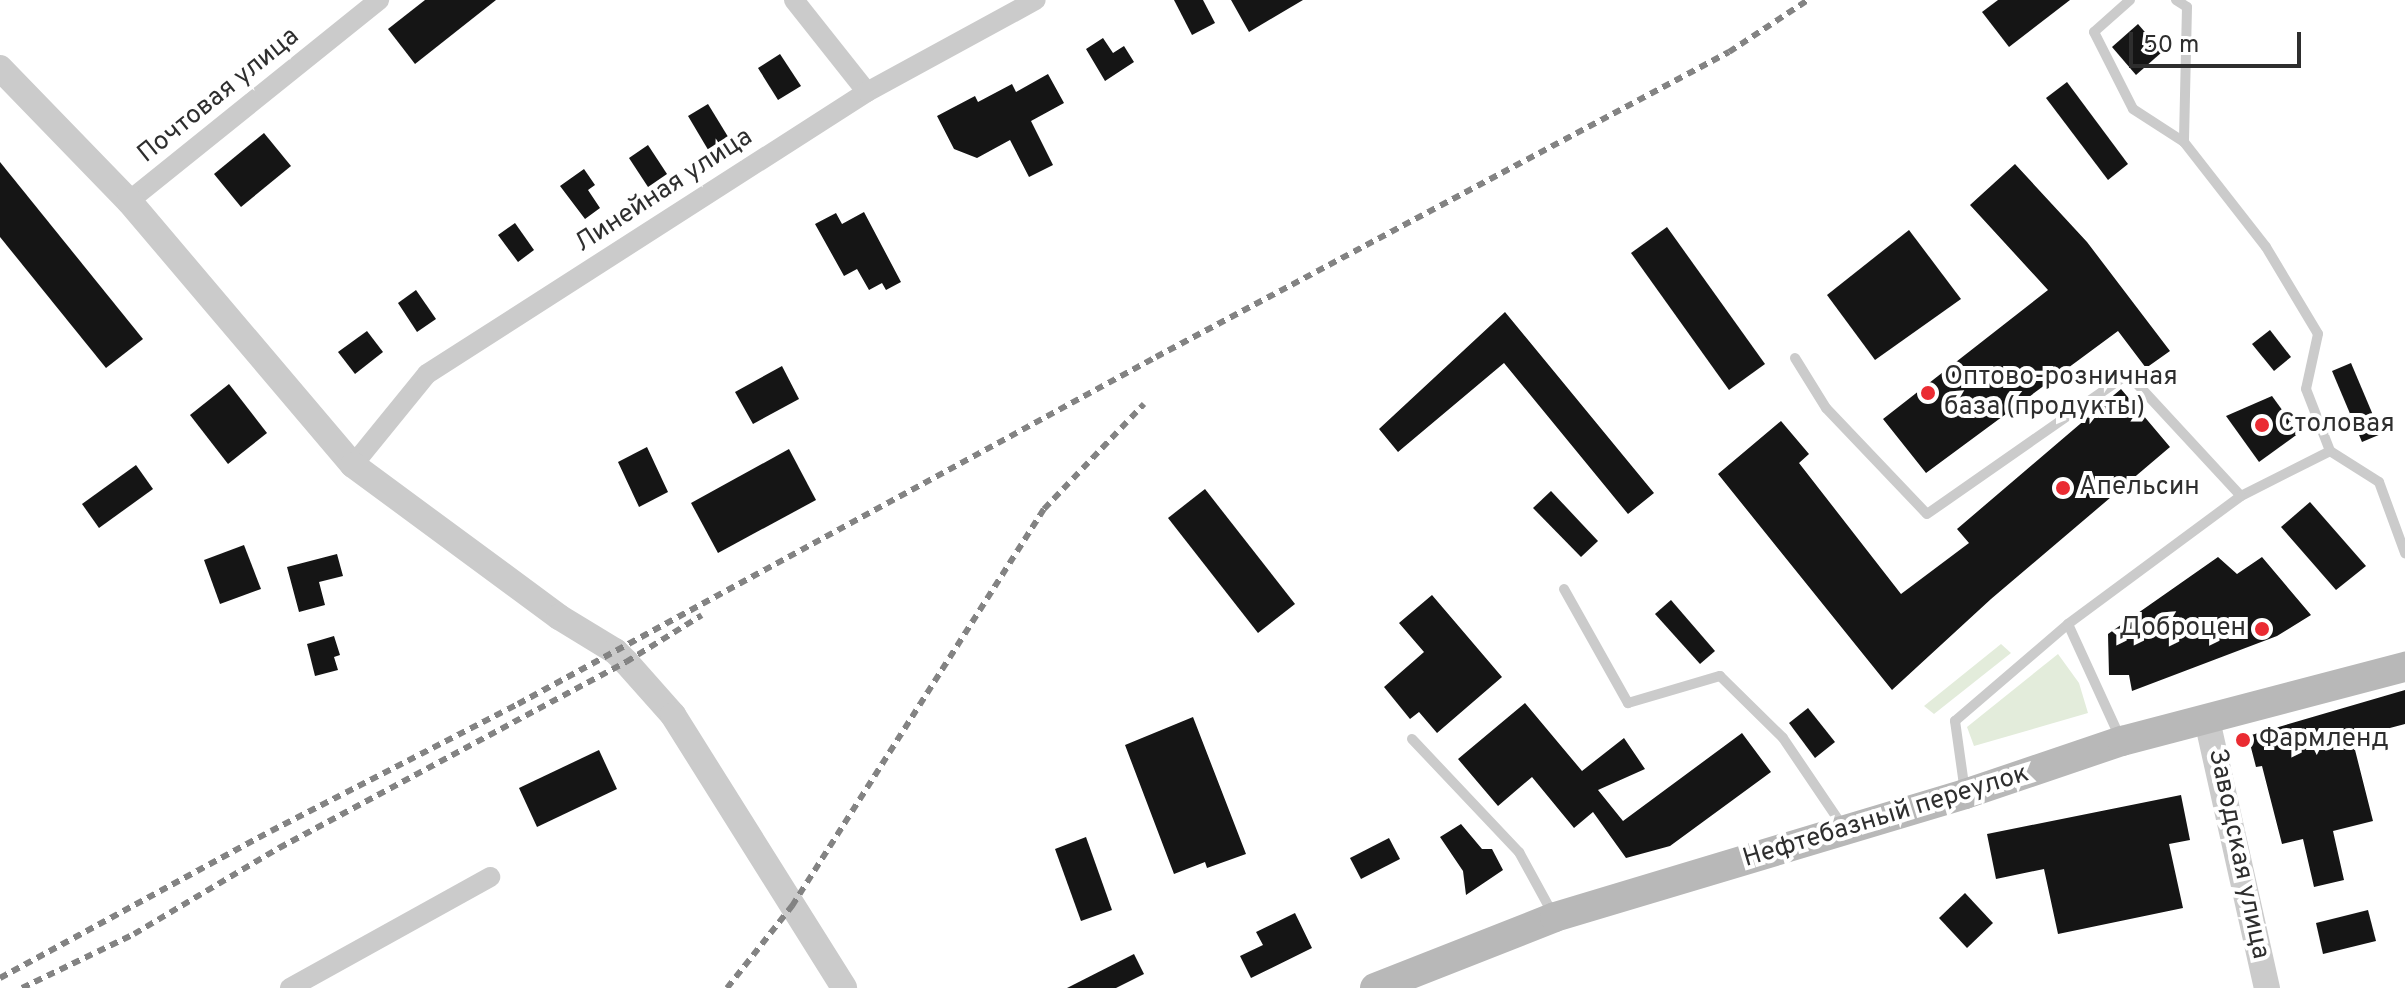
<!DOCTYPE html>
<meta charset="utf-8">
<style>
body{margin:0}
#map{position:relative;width:2405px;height:988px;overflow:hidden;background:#fff;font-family:Overpass,sans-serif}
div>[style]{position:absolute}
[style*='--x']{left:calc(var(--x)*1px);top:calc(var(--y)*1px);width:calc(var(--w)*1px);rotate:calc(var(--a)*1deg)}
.green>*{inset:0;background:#e3ecdb}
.building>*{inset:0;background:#151515}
.service>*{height:10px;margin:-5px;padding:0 5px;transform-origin:5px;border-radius:5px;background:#cbcbcb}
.minor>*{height:20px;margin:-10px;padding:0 10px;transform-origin:10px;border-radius:10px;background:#cbcbcb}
.tertiary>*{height:26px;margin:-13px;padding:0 13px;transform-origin:13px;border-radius:13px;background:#cbcbcb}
.secondary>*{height:30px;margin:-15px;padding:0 15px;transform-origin:15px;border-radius:15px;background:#b8b8b8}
.rail>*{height:6px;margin-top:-3px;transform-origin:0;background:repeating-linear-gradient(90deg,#838383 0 8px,transparent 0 14px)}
.dots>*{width:22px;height:22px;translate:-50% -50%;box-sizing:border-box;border:4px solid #fff;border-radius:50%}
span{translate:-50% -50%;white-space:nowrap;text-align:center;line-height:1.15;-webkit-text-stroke:8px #fff;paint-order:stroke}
.street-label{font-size:26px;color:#2e2e2e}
.poi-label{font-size:26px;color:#2e2e2e}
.left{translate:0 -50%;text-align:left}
.right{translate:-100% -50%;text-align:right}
.scale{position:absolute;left:2129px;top:32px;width:172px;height:36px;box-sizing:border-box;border:4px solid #2e2e2e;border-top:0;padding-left:10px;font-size:24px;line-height:28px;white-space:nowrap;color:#2e2e2e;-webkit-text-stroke:6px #fff;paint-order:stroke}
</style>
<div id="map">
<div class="green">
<i style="clip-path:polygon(2001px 644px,2011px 653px,1934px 714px,1924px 706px)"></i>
<i style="clip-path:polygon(2058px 654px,2079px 683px,2088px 713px,1974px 746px,1967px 727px)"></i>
</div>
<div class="building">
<i style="clip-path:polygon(425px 0,496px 0,415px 64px,388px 29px)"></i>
<i style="clip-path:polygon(1174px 0,1203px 0,1215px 23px,1192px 35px)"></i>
<i style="clip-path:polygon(1231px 0,1303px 0,1249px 32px)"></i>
<i style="clip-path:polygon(1998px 0,2070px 0,2009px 47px,1982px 12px)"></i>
<i style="clip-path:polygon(2138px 24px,2162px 52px,2136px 75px,2112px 47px)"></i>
<i style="clip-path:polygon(1103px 38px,1113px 53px,1124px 46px,1134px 62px,1105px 81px,1086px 49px)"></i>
<i style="clip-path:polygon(780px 54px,801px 86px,778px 100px,758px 68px)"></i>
<i style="clip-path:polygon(1048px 74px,1064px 103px,1031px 121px,1053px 165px,1029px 177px,1010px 140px,977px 158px,954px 149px,937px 116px,975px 96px,978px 102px,1012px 84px,1016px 92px)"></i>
<i style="clip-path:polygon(2067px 82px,2128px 164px,2108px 180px,2046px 98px)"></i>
<i style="clip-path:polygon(708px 104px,730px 140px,710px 153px,688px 116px)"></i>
<i style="clip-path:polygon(264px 133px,291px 166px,241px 207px,214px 174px)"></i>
<i style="clip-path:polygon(648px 145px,667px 174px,648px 187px,629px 158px)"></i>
<i style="clip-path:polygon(0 162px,143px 339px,106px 368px,0 237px)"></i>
<i style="clip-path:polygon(2015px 164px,2087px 242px,2170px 351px,2146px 368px,2118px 331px,1926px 473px,1883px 419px,2048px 290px,1970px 205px)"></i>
<i style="clip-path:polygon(584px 169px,595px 185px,588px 190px,600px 208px,585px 219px,560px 186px)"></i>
<i style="clip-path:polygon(864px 212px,901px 282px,886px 290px,882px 283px,869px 290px,857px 269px,844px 276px,815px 224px,836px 213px,842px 224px)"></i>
<i style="clip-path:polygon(515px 223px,534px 250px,518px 262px,498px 235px)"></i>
<i style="clip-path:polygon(1667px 227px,1765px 364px,1729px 390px,1631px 253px)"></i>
<i style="clip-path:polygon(1909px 230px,1961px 299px,1875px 360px,1827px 295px)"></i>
<i style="clip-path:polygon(416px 290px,436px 319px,417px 332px,398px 303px)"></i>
<i style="clip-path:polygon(1505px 312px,1654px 493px,1628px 514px,1504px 363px,1398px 452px,1379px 429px)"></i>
<i style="clip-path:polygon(2270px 330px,2291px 357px,2274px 371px,2252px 344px)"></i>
<i style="clip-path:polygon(367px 331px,383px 352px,355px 374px,338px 352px)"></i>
<i style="clip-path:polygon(2351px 363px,2381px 434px,2362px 442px,2332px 371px)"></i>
<i style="clip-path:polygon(782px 366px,799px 399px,753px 424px,735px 392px)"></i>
<i style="clip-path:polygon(229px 384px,267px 433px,228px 464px,190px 415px)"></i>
<i style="clip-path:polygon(2121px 389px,2170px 447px,1991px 599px,1892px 690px,1718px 474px,1781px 421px,1809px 454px,1799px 463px,1901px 594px,1969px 543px,1957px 529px)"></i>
<i style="clip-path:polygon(2272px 396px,2299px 433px,2259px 462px,2226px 416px)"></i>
<i style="clip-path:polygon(647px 447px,668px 492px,639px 507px,618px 462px)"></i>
<i style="clip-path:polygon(789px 449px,816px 500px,718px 553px,691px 503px)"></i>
<i style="clip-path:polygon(136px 465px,153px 489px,99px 528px,82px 504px)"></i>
<i style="clip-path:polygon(1205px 489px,1295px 604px,1258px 633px,1168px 518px)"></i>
<i style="clip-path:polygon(1551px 491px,1598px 541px,1581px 557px,1533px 508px)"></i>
<i style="clip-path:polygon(2310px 502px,2366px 566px,2336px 590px,2281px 527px)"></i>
<i style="clip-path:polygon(244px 545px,261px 589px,220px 604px,204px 560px)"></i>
<i style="clip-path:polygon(337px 554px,343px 576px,319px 582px,325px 605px,299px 612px,287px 567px)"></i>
<i style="clip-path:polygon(2218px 557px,2237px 574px,2262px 557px,2311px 615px,2277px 636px,2132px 691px,2129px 675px,2109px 675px,2108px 634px)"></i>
<i style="clip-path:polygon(1432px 595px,1502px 677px,1437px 733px,1419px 712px,1410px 719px,1384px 687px,1424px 652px,1399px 623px)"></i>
<i style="clip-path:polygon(1671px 600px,1715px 651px,1700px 664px,1655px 614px)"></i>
<i style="clip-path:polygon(334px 636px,340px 655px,334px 657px,338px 670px,315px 676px,307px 644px)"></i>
<i style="clip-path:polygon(2405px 690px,2405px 724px,2352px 738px,2373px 821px,2333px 831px,2344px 880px,2314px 887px,2303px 839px,2282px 844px,2262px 766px,2256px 767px,2248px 736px)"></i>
<i style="clip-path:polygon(1525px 703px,1582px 771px,1624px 738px,1645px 769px,1598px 790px,1623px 821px,1742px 733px,1771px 772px,1670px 846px,1626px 858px,1593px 812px,1574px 828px,1532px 777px,1498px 806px,1458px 759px)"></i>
<i style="clip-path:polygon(1808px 708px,1835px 742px,1815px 758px,1789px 723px)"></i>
<i style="clip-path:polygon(1193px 717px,1246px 854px,1207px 868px,1205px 862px,1174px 874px,1125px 745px)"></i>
<i style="clip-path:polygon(599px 750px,617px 789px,537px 827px,519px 788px)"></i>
<i style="clip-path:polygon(2181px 795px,2190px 840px,2169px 844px,2183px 908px,2058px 934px,2044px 869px,1996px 879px,1987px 834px)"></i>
<i style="clip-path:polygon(1461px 824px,1482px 849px,1492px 849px,1503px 870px,1466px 895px,1463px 871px,1440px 837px)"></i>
<i style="clip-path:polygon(1086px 837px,1112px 910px,1081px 921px,1055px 849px)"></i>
<i style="clip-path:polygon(1389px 838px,1400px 859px,1361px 879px,1350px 858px)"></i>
<i style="clip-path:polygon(1965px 893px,1993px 923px,1967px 948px,1939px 918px)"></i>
<i style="clip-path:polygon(2368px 910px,2376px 941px,2323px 954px,2316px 923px)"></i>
<i style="clip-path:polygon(1295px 913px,1312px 948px,1251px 978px,1240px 956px,1263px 945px,1256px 932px)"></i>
<i style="clip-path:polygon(1134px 954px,1144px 974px,1116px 988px,1067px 988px)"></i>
</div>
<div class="service">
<i style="--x:2130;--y:0;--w:48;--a:138.4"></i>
<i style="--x:2094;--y:32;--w:86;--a:63.1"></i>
<i style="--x:2133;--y:109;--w:61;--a:32.9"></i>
<i style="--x:2184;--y:142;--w:133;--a:52"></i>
<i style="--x:2266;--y:247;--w:101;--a:59.1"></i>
<i style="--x:2318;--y:334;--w:56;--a:102.3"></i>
<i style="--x:2306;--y:389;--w:66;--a:68.8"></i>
<i style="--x:2330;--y:451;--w:58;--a:32.3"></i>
<i style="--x:2379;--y:482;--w:76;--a:69.9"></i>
<i style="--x:2176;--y:0;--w:13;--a:32"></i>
<i style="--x:2187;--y:7;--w:135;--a:91.3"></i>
<i style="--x:1795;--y:358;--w:59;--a:58.2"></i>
<i style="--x:1826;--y:408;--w:146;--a:46.4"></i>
<i style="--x:1927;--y:514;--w:245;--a:-34.9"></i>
<i style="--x:2128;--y:374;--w:166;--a:47.2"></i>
<i style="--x:2241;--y:496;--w:100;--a:-26.8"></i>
<i style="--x:1564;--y:589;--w:131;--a:60.7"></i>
<i style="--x:1628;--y:703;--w:96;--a:-16.4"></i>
<i style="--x:1720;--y:676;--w:88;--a:44.5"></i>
<i style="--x:1783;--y:738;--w:105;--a:55.9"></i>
<i style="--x:2068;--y:624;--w:215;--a:-36.5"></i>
<i style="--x:1412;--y:739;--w:156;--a:46.6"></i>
<i style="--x:1519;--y:852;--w:73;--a:61.3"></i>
<i style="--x:1965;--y:792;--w:72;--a:-98"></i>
<i style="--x:1955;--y:721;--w:149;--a:-40.6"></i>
<i style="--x:2068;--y:624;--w:128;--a:65.4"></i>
</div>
<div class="minor">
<i style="--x:794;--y:0;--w:117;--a:51.6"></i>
<i style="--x:129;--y:201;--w:321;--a:-38.8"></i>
<i style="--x:353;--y:465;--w:117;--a:-50.9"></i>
<i style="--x:427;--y:374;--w:523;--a:-32.66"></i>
<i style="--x:867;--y:92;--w:192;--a:-28.6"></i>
<i style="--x:290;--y:988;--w:229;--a:-29"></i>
</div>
<div class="tertiary">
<i style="--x:0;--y:68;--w:185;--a:45.9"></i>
<i style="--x:129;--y:201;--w:346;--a:49.7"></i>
<i style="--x:353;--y:465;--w:256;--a:36.4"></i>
<i style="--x:559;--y:617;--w:66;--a:31.3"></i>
<i style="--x:615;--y:651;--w:16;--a:45"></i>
<i style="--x:626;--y:662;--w:71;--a:48.4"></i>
<i style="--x:673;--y:715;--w:322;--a:57.9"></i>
<i style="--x:2207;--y:720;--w:275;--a:77.4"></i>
</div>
<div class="secondary">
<i style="--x:1375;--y:988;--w:193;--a:-21.5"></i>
<i style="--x:1555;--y:917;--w:428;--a:-16.7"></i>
<i style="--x:1965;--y:794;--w:166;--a:-18.7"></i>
<i style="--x:2122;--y:741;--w:293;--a:-14.7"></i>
</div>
<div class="rail">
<i style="--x:0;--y:978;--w:308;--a:-28.5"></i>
<i style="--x:271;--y:831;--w:278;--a:-27.2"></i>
<i style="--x:518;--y:704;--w:726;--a:-28.54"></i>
<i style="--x:1156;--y:357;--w:649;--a:-28.03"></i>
<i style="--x:1729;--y:52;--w:95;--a:-33.4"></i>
<i style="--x:22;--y:988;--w:124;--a:-25.7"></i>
<i style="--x:134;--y:934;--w:169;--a:-30.7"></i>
<i style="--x:279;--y:848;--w:394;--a:-28.2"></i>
<i style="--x:626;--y:662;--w:89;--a:-31.7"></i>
<i style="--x:727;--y:988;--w:105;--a:-51.6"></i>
<i style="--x:792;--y:906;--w:470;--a:-57.6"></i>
<i style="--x:1044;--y:509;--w:145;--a:-46.4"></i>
</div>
<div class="dots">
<i style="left:1928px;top:393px;background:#ea2b32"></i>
<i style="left:2262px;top:425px;background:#ea2b32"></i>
<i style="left:2063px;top:488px;background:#ea2b32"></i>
<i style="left:2262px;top:629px;background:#ea2b32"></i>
<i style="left:2243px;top:740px;background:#ea2b32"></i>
</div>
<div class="street-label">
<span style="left:219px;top:96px;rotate:-39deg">Почтовая улица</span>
<span style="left:664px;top:191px;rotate:-33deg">Линейная улица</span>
<span style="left:1886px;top:817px;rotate:-17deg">Нефтебазный переулок</span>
<span style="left:2238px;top:854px;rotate:78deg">Заводская улица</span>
</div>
<div class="poi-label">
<span class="left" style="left:1944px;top:393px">Оптово-розничная<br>база (продукты)</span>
<span class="left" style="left:2278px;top:425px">Столовая</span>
<span class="left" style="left:2079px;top:488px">Апельсин</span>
<span class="right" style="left:2246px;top:629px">Доброцен</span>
<span class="left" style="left:2259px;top:740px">Фармленд</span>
</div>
<div class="scale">50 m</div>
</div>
